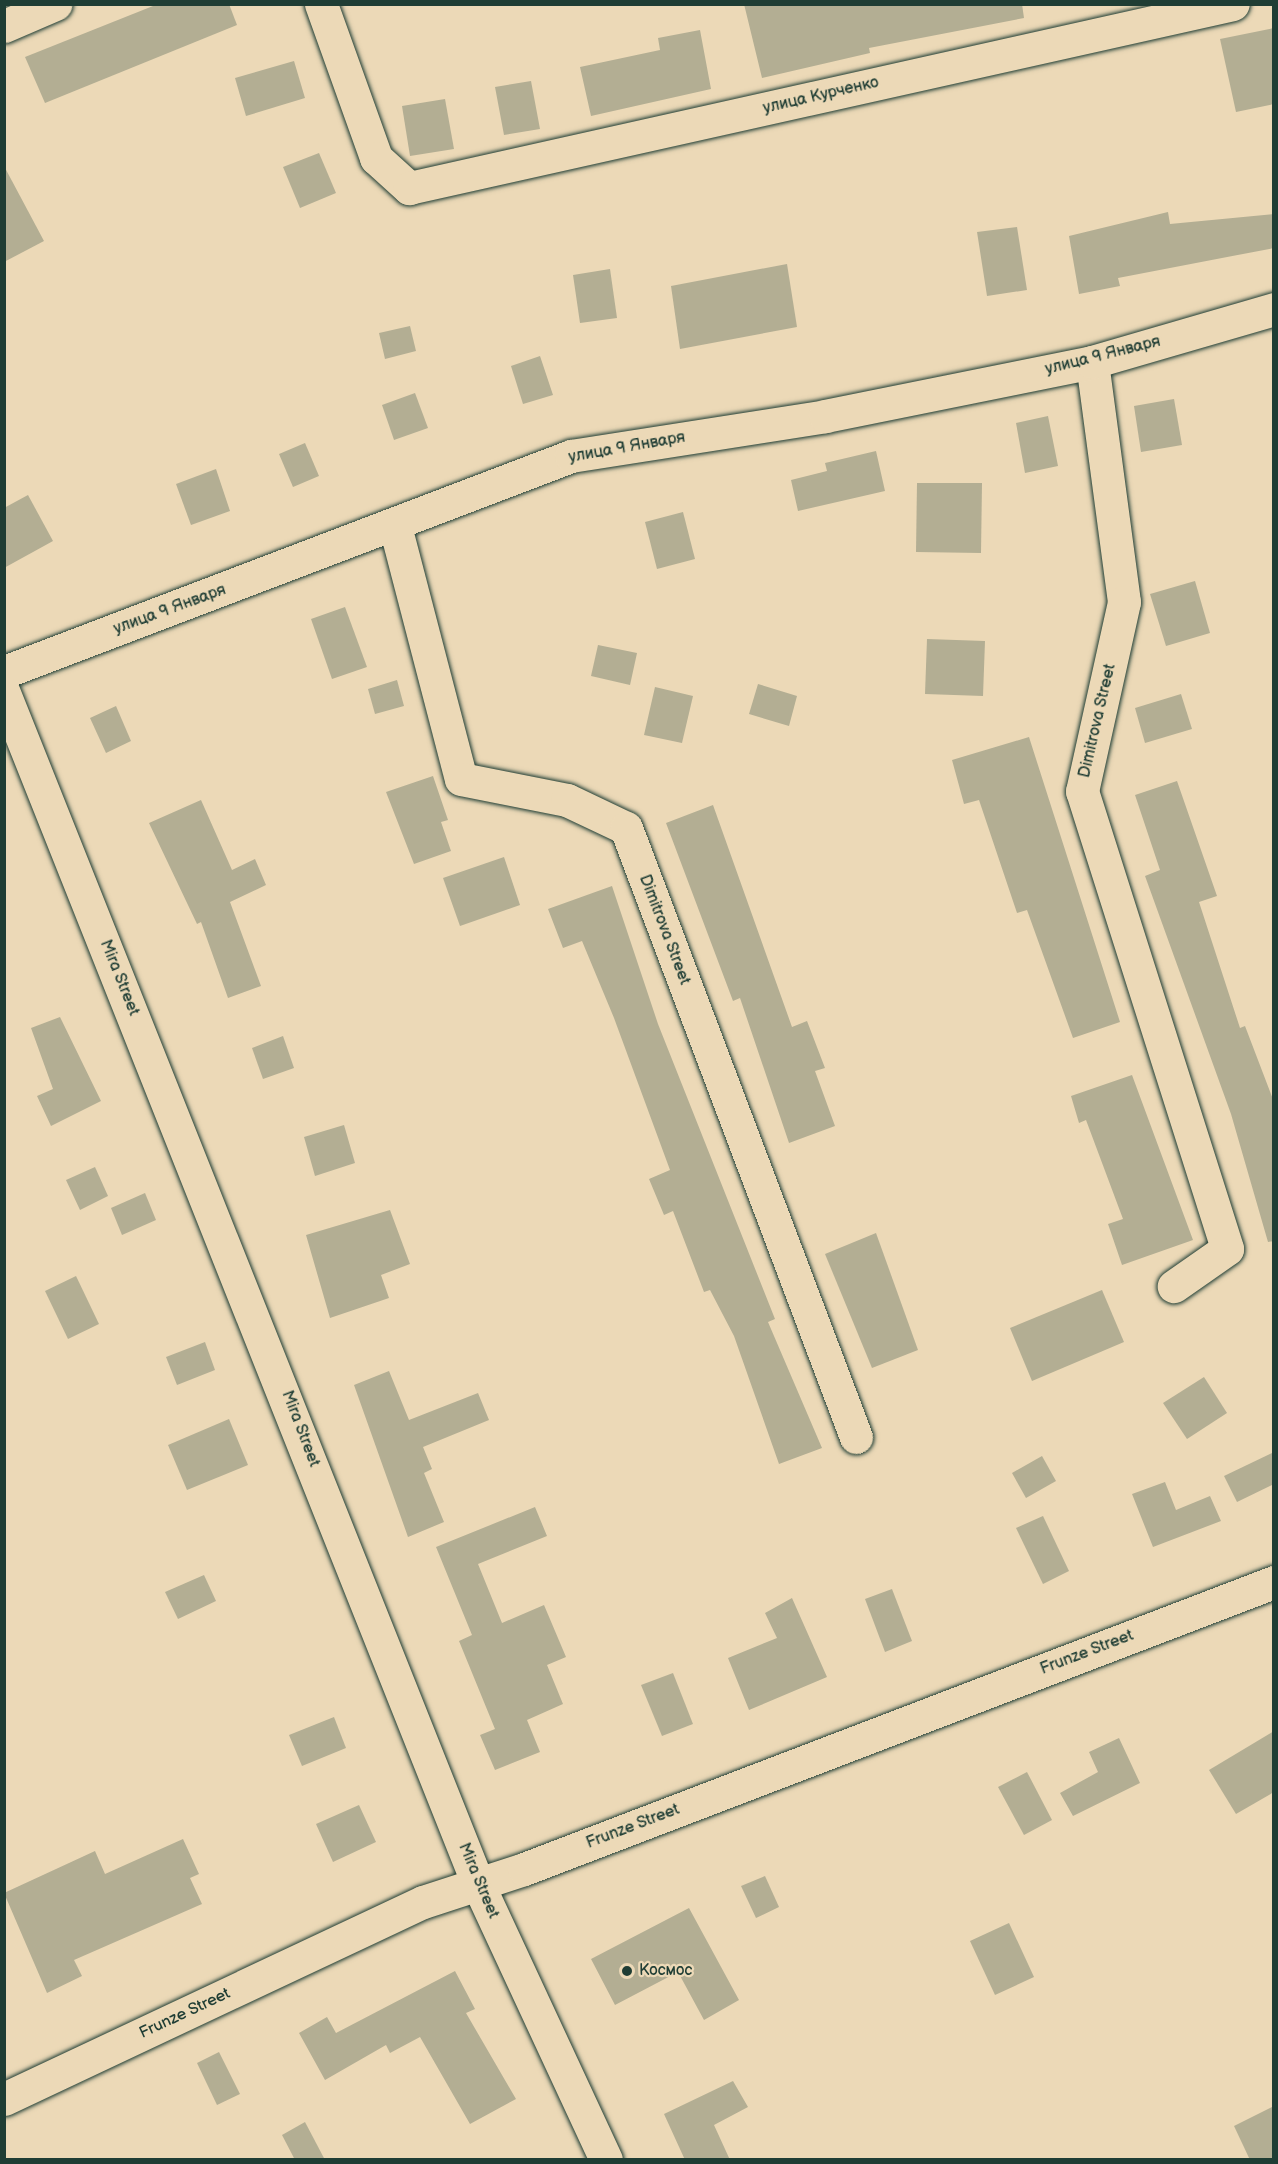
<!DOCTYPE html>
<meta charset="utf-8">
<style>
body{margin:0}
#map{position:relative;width:1278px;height:2164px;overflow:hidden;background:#ecd9b7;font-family:"Balsamiq Sans",sans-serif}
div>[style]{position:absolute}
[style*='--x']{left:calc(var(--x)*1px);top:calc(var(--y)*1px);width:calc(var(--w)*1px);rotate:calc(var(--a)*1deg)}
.building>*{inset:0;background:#b3ae93}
.roads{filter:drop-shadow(0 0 2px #1f3d34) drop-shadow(0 0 2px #1f3d34)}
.minor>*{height:33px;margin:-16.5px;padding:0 16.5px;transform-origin:16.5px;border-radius:16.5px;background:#ecd9b7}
.dots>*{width:16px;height:16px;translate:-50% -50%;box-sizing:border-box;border:3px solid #ecd9b7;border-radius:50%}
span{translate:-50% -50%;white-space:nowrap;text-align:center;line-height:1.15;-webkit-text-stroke:4.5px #ecd9b7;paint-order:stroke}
.street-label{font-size:16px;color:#1f3d34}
.poi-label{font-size:16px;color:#1f3d34}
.left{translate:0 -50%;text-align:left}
.frame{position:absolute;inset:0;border:6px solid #1f3d34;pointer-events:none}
</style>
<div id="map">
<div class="building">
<i style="clip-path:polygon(158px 4px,229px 4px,237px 25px,45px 103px,25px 57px)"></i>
<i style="clip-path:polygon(744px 4px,1022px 4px,1024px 18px,869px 48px,870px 53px,762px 78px)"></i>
<i style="clip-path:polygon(1274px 28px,1274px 104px,1236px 112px,1220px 39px)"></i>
<i style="clip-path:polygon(700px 30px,711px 89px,591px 116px,580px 67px,660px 50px,658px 38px)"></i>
<i style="clip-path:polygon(294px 61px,305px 98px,246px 116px,235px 78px)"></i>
<i style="clip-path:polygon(531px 81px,540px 129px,504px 135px,495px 87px)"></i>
<i style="clip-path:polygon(445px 99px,454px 149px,410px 156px,402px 106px)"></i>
<i style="clip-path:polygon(319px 153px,336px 193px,300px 208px,283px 167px)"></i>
<i style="clip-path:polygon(4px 166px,44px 241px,4px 262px)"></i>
<i style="clip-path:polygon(1168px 212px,1170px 224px,1274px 214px,1274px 248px,1118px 278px,1120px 286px,1079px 294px,1069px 236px)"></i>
<i style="clip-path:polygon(1017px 227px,1027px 290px,987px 296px,977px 232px)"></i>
<i style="clip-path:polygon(787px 264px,797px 327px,680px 349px,671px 286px)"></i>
<i style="clip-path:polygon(610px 269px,617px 318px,580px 323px,573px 275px)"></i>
<i style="clip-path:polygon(410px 326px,416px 351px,385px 359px,379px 333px)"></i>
<i style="clip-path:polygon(540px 356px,553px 395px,523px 404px,511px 366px)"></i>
<i style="clip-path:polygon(415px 393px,428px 428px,394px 440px,382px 405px)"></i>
<i style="clip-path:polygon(1174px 399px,1182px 445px,1141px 452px,1134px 406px)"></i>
<i style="clip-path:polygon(1048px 416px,1058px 466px,1025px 473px,1016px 423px)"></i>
<i style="clip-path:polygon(305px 443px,319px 476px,293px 487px,279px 454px)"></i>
<i style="clip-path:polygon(876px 451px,885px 491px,798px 511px,791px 480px,827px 471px,825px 463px)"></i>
<i style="clip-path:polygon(216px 469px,230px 511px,191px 525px,176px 484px)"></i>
<i style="clip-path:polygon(917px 483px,982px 483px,981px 553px,916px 552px)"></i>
<i style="clip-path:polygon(28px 495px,53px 541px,4px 568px,4px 508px)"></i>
<i style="clip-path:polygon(683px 512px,695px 559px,657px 569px,645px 522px)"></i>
<i style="clip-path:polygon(1195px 581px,1210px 633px,1166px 646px,1150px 594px)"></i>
<i style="clip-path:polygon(345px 607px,367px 667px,332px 679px,311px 619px)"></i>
<i style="clip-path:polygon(927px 639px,985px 641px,983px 696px,925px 694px)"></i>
<i style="clip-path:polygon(598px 645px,637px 653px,630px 685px,591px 676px)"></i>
<i style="clip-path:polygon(397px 680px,404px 706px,375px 714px,368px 689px)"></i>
<i style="clip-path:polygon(758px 684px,797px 696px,789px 726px,749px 714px)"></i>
<i style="clip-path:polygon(655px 687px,693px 696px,682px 743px,644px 735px)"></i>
<i style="clip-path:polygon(1181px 694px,1192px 729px,1145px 743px,1135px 708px)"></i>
<i style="clip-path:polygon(116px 706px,131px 741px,106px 753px,90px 718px)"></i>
<i style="clip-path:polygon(1029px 737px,1120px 1022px,1073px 1038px,1027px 910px,1017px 913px,979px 800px,964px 804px,952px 760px)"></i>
<i style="clip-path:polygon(433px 776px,448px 820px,441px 822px,451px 851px,414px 864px,386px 792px)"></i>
<i style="clip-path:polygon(1177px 781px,1217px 896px,1199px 902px,1240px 1028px,1245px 1026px,1274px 1102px,1274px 1241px,1268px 1242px,1231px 1114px,1145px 876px,1160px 870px,1135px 795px)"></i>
<i style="clip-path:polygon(201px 800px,232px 870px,255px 859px,266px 885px,230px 902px,261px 986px,228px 998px,201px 922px,197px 924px,149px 823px)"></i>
<i style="clip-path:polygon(713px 805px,792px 1027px,807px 1021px,825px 1068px,815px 1071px,835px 1126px,789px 1143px,740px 998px,733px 1001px,666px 823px)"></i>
<i style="clip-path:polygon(504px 857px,520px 905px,460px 926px,443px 878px)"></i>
<i style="clip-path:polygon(612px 886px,658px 1024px,775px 1319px,768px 1322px,822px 1448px,779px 1464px,734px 1336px,710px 1290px,704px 1292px,673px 1211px,664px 1215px,649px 1179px,670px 1170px,614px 1018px,582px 941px,563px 948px,548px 909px)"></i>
<i style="clip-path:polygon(60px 1017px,101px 1101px,51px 1126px,37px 1096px,53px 1089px,31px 1028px)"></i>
<i style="clip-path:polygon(283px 1036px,294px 1068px,263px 1079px,252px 1048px)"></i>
<i style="clip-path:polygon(1132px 1075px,1193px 1240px,1122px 1265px,1108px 1224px,1123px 1219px,1086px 1120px,1079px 1123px,1071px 1096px)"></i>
<i style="clip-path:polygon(344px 1125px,355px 1163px,315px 1176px,304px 1137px)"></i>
<i style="clip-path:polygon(95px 1167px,108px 1196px,80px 1210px,66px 1180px)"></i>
<i style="clip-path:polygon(145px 1193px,156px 1220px,122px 1235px,111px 1208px)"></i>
<i style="clip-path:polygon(390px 1210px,410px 1264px,381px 1275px,389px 1298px,330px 1318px,306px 1235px)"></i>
<i style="clip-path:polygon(876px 1233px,918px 1350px,872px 1368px,825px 1254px)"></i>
<i style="clip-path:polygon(76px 1276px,99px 1324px,68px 1339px,45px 1291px)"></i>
<i style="clip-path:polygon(1102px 1290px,1124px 1342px,1032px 1381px,1010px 1328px)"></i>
<i style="clip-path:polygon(205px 1342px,215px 1370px,177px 1385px,166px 1357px)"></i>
<i style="clip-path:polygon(389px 1371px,409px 1420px,478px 1393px,489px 1420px,423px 1447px,432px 1469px,424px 1473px,444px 1522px,408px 1537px,354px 1385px)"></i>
<i style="clip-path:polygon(1204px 1377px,1227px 1413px,1187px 1439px,1163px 1403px)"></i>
<i style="clip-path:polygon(229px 1419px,248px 1465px,187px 1490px,168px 1445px)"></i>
<i style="clip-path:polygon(1274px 1452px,1274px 1484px,1237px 1502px,1224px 1476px)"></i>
<i style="clip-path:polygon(1042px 1456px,1056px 1481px,1026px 1498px,1012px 1473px)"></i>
<i style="clip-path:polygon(1165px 1482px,1176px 1510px,1210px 1496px,1221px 1521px,1153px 1547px,1132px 1494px)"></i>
<i style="clip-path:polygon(535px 1507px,547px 1536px,478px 1564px,502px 1623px,544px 1605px,566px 1657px,547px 1665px,563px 1704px,527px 1720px,540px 1752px,495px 1770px,480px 1735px,495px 1729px,459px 1641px,472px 1635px,436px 1547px)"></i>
<i style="clip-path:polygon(1043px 1516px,1069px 1571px,1043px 1584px,1016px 1528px)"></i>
<i style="clip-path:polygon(204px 1575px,216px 1601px,178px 1619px,165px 1592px)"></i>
<i style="clip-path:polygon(892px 1589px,912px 1641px,885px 1652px,865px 1599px)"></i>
<i style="clip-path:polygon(792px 1598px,827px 1677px,749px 1710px,728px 1658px,777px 1638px,765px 1613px)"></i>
<i style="clip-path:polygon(673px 1673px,693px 1724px,662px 1736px,641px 1685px)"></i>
<i style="clip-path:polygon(334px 1717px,346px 1748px,302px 1766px,289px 1735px)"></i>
<i style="clip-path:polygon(1274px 1731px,1274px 1792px,1236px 1814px,1209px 1770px)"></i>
<i style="clip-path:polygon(1119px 1738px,1140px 1783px,1073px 1816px,1060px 1793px,1098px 1772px,1089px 1752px)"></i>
<i style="clip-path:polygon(1027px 1772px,1052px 1820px,1024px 1835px,998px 1787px)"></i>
<i style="clip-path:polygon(359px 1805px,376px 1842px,333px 1862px,316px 1824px)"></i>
<i style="clip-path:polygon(183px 1839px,199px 1874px,190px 1878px,202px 1904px,74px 1960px,82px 1976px,47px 1993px,4px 1893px,95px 1851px,105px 1874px)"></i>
<i style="clip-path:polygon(765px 1876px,779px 1907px,756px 1918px,741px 1886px)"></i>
<i style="clip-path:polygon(689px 1908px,739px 2000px,704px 2020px,678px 1972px,615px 2005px,591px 1959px)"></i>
<i style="clip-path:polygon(1009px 1923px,1034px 1977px,995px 1995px,970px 1941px)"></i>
<i style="clip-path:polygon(455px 1971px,475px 2009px,466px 2013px,516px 2099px,470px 2124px,420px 2037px,390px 2053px,386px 2045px,325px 2080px,299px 2033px,327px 2017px,336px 2033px)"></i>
<i style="clip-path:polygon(219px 2052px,240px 2094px,217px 2105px,197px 2063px)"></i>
<i style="clip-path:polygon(733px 2081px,748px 2107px,714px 2125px,730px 2160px,685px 2160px,664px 2114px)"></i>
<i style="clip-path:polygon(1274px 2106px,1274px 2160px,1250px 2160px,1234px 2126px)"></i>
<i style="clip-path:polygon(305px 2122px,325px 2160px,295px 2160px,282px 2135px)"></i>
</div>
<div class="roads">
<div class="minor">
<i style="--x:321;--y:4;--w:164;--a:70.3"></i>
<i style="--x:376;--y:158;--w:45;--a:42.3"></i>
<i style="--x:409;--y:188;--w:844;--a:-12.59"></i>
<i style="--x:4;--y:26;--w:56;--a:-23.3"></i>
<i style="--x:1092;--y:362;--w:242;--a:82.4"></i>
<i style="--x:1124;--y:602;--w:194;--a:102.5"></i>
<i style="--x:1082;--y:791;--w:480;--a:72.4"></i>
<i style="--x:1227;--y:1249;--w:65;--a:145.1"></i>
<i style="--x:395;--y:526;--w:261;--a:75.4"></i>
<i style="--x:461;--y:779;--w:108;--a:11.2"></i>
<i style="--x:567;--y:800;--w:65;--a:25.4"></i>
<i style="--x:626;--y:828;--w:651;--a:69.31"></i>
<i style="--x:4;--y:672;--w:607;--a:-20.85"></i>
<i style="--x:571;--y:456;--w:257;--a:-8.9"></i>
<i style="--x:825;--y:416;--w:272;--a:-11.4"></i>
<i style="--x:1092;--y:362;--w:190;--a:-16.2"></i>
<i style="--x:4;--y:693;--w:1282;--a:68.3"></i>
<i style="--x:478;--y:1884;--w:304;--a:65.1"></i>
<i style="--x:4;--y:2099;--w:463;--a:-25.2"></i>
<i style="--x:423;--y:1902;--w:106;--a:-18.1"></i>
<i style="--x:524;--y:1869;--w:803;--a:-20.94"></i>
</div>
</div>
<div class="dots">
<i style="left:627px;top:1971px;background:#1f3d34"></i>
</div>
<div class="street-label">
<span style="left:821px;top:96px;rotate:-13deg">улица Курченко</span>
<span style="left:1103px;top:356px;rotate:-14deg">улица 9 Января</span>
<span style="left:627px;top:448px;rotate:-10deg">улица 9 Января</span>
<span style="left:170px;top:610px;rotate:-20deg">улица 9 Января</span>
<span style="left:1098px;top:721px;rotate:-77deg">Dimitrova Street</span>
<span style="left:664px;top:930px;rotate:69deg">Dimitrova Street</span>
<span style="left:119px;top:978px;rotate:68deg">Mira Street</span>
<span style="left:300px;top:1429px;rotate:69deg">Mira Street</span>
<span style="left:1087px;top:1653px;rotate:-21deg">Frunze Street</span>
<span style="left:633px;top:1827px;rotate:-21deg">Frunze Street</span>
<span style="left:478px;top:1881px;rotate:67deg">Mira Street</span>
<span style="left:185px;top:2014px;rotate:-25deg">Frunze Street</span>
</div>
<div class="poi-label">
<span class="left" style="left:639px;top:1971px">Космос</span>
</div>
<div class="frame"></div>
</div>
